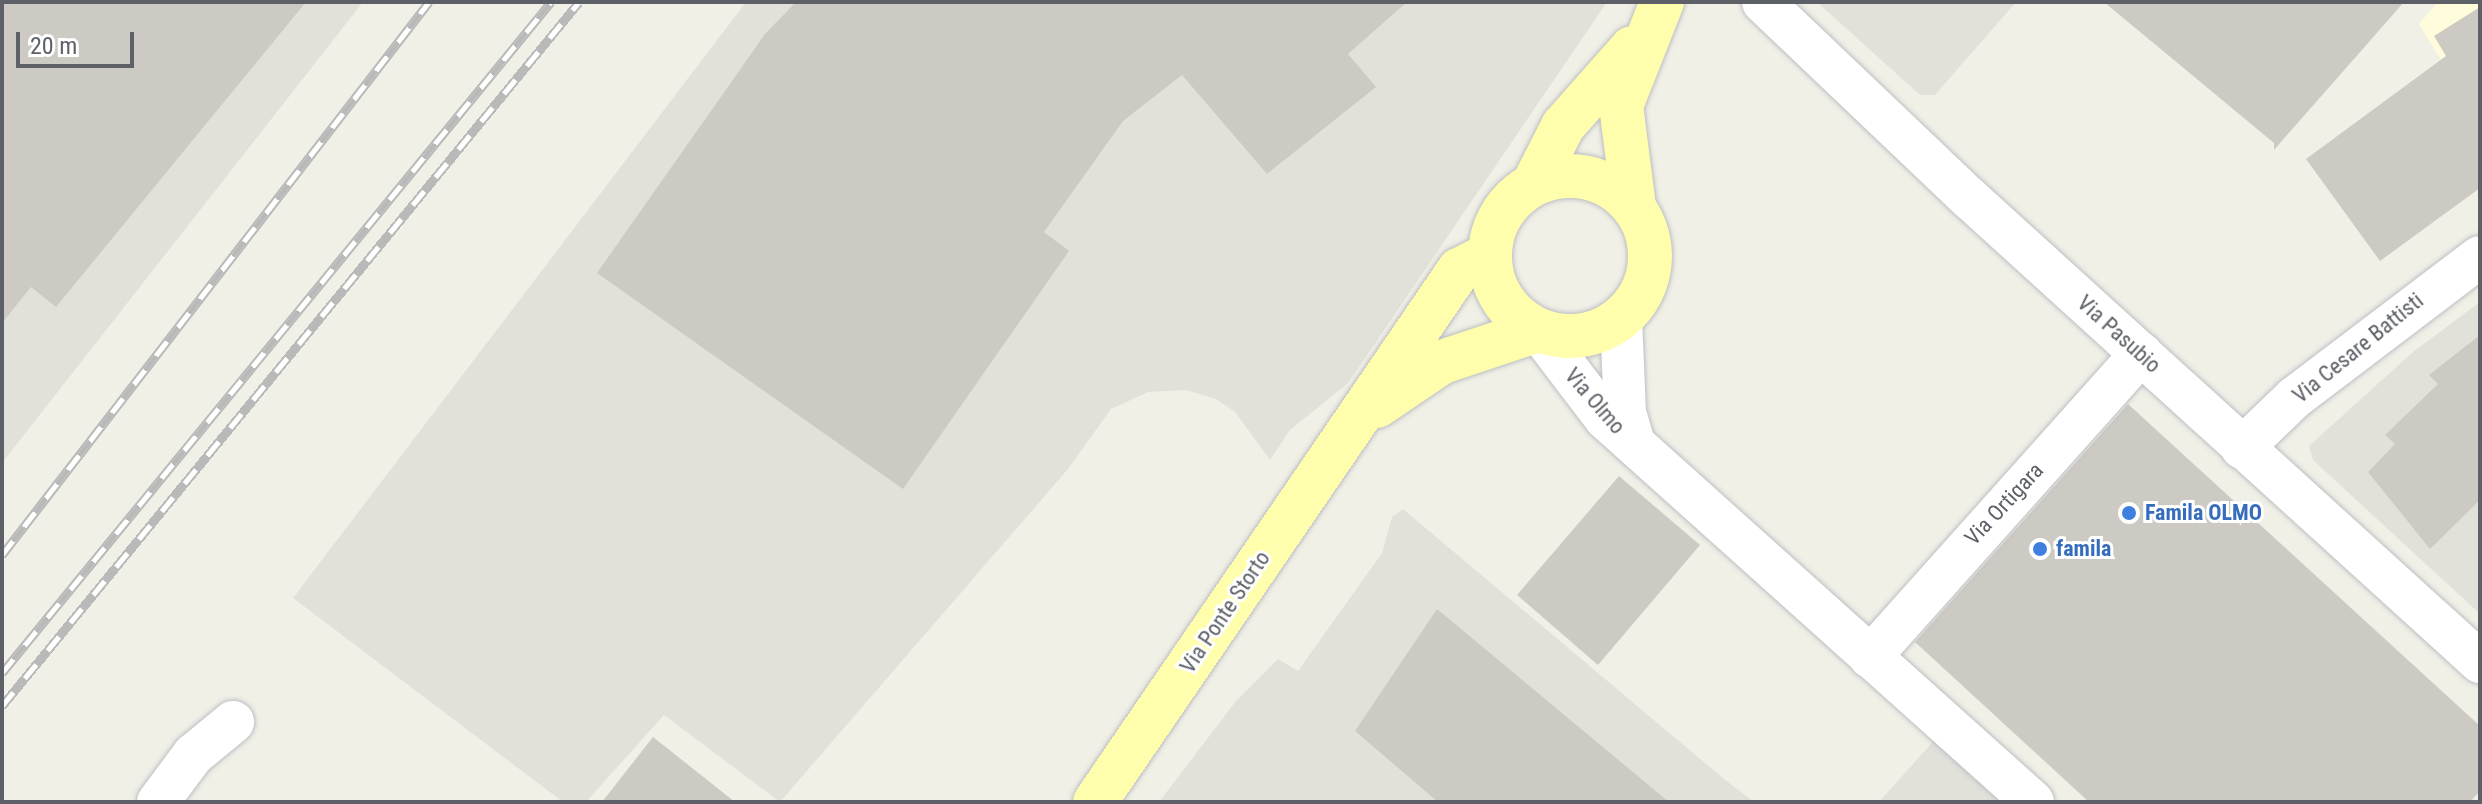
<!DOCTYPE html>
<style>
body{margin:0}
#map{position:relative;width:2482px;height:804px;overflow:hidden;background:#f1f0e6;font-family:"Roboto Condensed",sans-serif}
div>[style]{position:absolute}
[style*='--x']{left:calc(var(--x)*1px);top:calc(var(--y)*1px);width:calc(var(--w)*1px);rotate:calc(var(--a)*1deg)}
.commercial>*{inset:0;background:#fffcdc}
.industrial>*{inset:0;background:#e1e1da}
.building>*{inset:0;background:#cccac3}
.roads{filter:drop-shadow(0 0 2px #bdbec5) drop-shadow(0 0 2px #bdbec5)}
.minor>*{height:42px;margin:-21px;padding:0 21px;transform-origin:21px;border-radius:21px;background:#fff}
.major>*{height:44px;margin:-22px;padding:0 22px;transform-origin:22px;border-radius:22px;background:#fffeac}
.major>.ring{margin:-22px;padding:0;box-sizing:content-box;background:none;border:44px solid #fffeac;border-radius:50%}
.rail>*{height:9px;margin-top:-4.5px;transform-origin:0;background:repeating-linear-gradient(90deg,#fff 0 18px,#b9b9ba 0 36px);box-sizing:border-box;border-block:2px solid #b9b9ba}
.dots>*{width:22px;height:22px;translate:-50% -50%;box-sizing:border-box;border:4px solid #fff;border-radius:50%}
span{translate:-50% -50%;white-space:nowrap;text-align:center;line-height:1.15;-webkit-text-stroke:6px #fff;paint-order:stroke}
.street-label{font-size:22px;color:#5d6067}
.shop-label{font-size:22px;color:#366cbe;font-weight:700}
.left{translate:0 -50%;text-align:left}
.frame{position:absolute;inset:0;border:4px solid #5d6067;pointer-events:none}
.scale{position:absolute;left:16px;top:32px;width:118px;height:36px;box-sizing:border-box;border:4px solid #5d6067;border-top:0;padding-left:10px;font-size:24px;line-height:28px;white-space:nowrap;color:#5d6067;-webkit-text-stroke:6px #fff;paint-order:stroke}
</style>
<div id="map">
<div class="commercial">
<i style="clip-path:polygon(2438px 2px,2480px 2px,2480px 123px,2419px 24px)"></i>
</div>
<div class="industrial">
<i style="clip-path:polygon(2px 2px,363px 2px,2px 463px)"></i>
<i style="clip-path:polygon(746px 2px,1607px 2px,1348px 383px,1290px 430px,1270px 460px,1235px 412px,1216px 399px,1186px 390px,1148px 392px,1111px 409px,1068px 469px,780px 802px,664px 715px,586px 802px,563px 802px,293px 598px)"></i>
<i style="clip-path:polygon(1817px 2px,2016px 2px,1935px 95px,1920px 95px)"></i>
<i style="clip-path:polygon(2480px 302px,2480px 614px,2313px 460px,2309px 446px,2413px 352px)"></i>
<i style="clip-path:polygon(1403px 509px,1724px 779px,1754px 802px,1159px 802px,1236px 701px,1278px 659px,1298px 671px,1382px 553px,1392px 517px)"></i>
<i style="clip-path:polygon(1938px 736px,2009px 802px,1879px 802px)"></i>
</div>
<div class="building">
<i style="clip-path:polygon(2px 2px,306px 2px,56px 307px,31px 287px,2px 323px)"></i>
<i style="clip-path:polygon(796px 2px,1407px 2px,1348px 54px,1376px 87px,1267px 174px,1182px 75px,1123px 121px,1044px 232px,1069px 251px,903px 489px,597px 273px,765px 34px)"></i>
<i style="clip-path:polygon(2104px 2px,2404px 2px,2274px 150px,2274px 143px)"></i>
<i style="clip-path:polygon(2480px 7px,2480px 188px,2380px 261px,2306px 159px,2446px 56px,2434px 36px)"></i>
<i style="clip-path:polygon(2480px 335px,2480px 500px,2430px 549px,2368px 472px,2395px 444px,2385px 435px,2438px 384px,2429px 375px)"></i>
<i style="clip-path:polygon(2128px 404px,2480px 726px,2480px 791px,2470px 802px,2089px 802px,1915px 642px)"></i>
<i style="clip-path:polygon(1619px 476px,1700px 545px,1598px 665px,1517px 595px)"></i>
<i style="clip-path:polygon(1437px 609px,1669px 802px,1438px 802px,1355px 731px)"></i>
<i style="clip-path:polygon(653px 737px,735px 802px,602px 802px)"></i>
</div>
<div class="roads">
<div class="minor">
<i style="--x:1763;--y:2;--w:283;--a:43.6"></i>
<i style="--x:1968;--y:197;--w:692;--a:42.25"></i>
<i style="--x:1621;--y:318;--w:94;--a:87.6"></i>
<i style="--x:1625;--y:412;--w:33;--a:74"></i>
<i style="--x:1538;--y:330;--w:111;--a:52.7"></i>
<i style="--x:1605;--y:418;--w:575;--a:41.9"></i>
<i style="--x:2242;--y:448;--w:72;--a:-43.9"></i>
<i style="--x:2294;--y:398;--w:233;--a:-37.2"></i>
<i style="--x:1870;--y:657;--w:407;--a:-48.2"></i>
<i style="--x:158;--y:802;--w:59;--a:-53.3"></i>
<i style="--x:193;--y:755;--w:52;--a:-39.5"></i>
</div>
<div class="major">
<i class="ring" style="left:1490px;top:176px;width:116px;height:116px"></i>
<i style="--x:1534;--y:183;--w:64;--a:-63"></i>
<i style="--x:1563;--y:126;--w:104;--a:-48.5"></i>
<i style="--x:1634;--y:207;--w:102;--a:-97.3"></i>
<i style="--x:1621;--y:106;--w:112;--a:-68.5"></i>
<i style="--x:1377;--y:406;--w:78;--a:-34.1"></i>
<i style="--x:1442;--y:362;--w:101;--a:-18.4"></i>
<i style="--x:1095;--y:802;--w:645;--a:-55.62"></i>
<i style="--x:1459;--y:270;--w:34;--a:-27"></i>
</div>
</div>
<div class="rail">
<i style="--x:2;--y:555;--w:699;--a:-52.33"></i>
<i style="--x:2;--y:673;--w:867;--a:-50.71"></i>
<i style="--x:2;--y:706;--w:910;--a:-50.66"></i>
</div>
<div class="dots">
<i style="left:2129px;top:513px;background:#3f7fe0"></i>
<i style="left:2040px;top:549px;background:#3f7fe0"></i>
</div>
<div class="street-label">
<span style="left:2119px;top:334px;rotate:42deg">Via Pasubio</span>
<span style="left:2358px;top:348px;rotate:-39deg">Via Cesare Battisti</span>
<span style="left:1595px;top:401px;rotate:49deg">Via Olmo</span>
<span style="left:2004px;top:504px;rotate:-47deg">Via Ortigara</span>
<span style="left:1225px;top:612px;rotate:-56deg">Via Ponte Storto</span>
</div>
<div class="shop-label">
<span class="left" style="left:2145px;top:513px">Famila OLMO</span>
<span class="left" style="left:2056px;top:549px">famila</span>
</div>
<div class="frame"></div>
<div class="scale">20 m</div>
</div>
